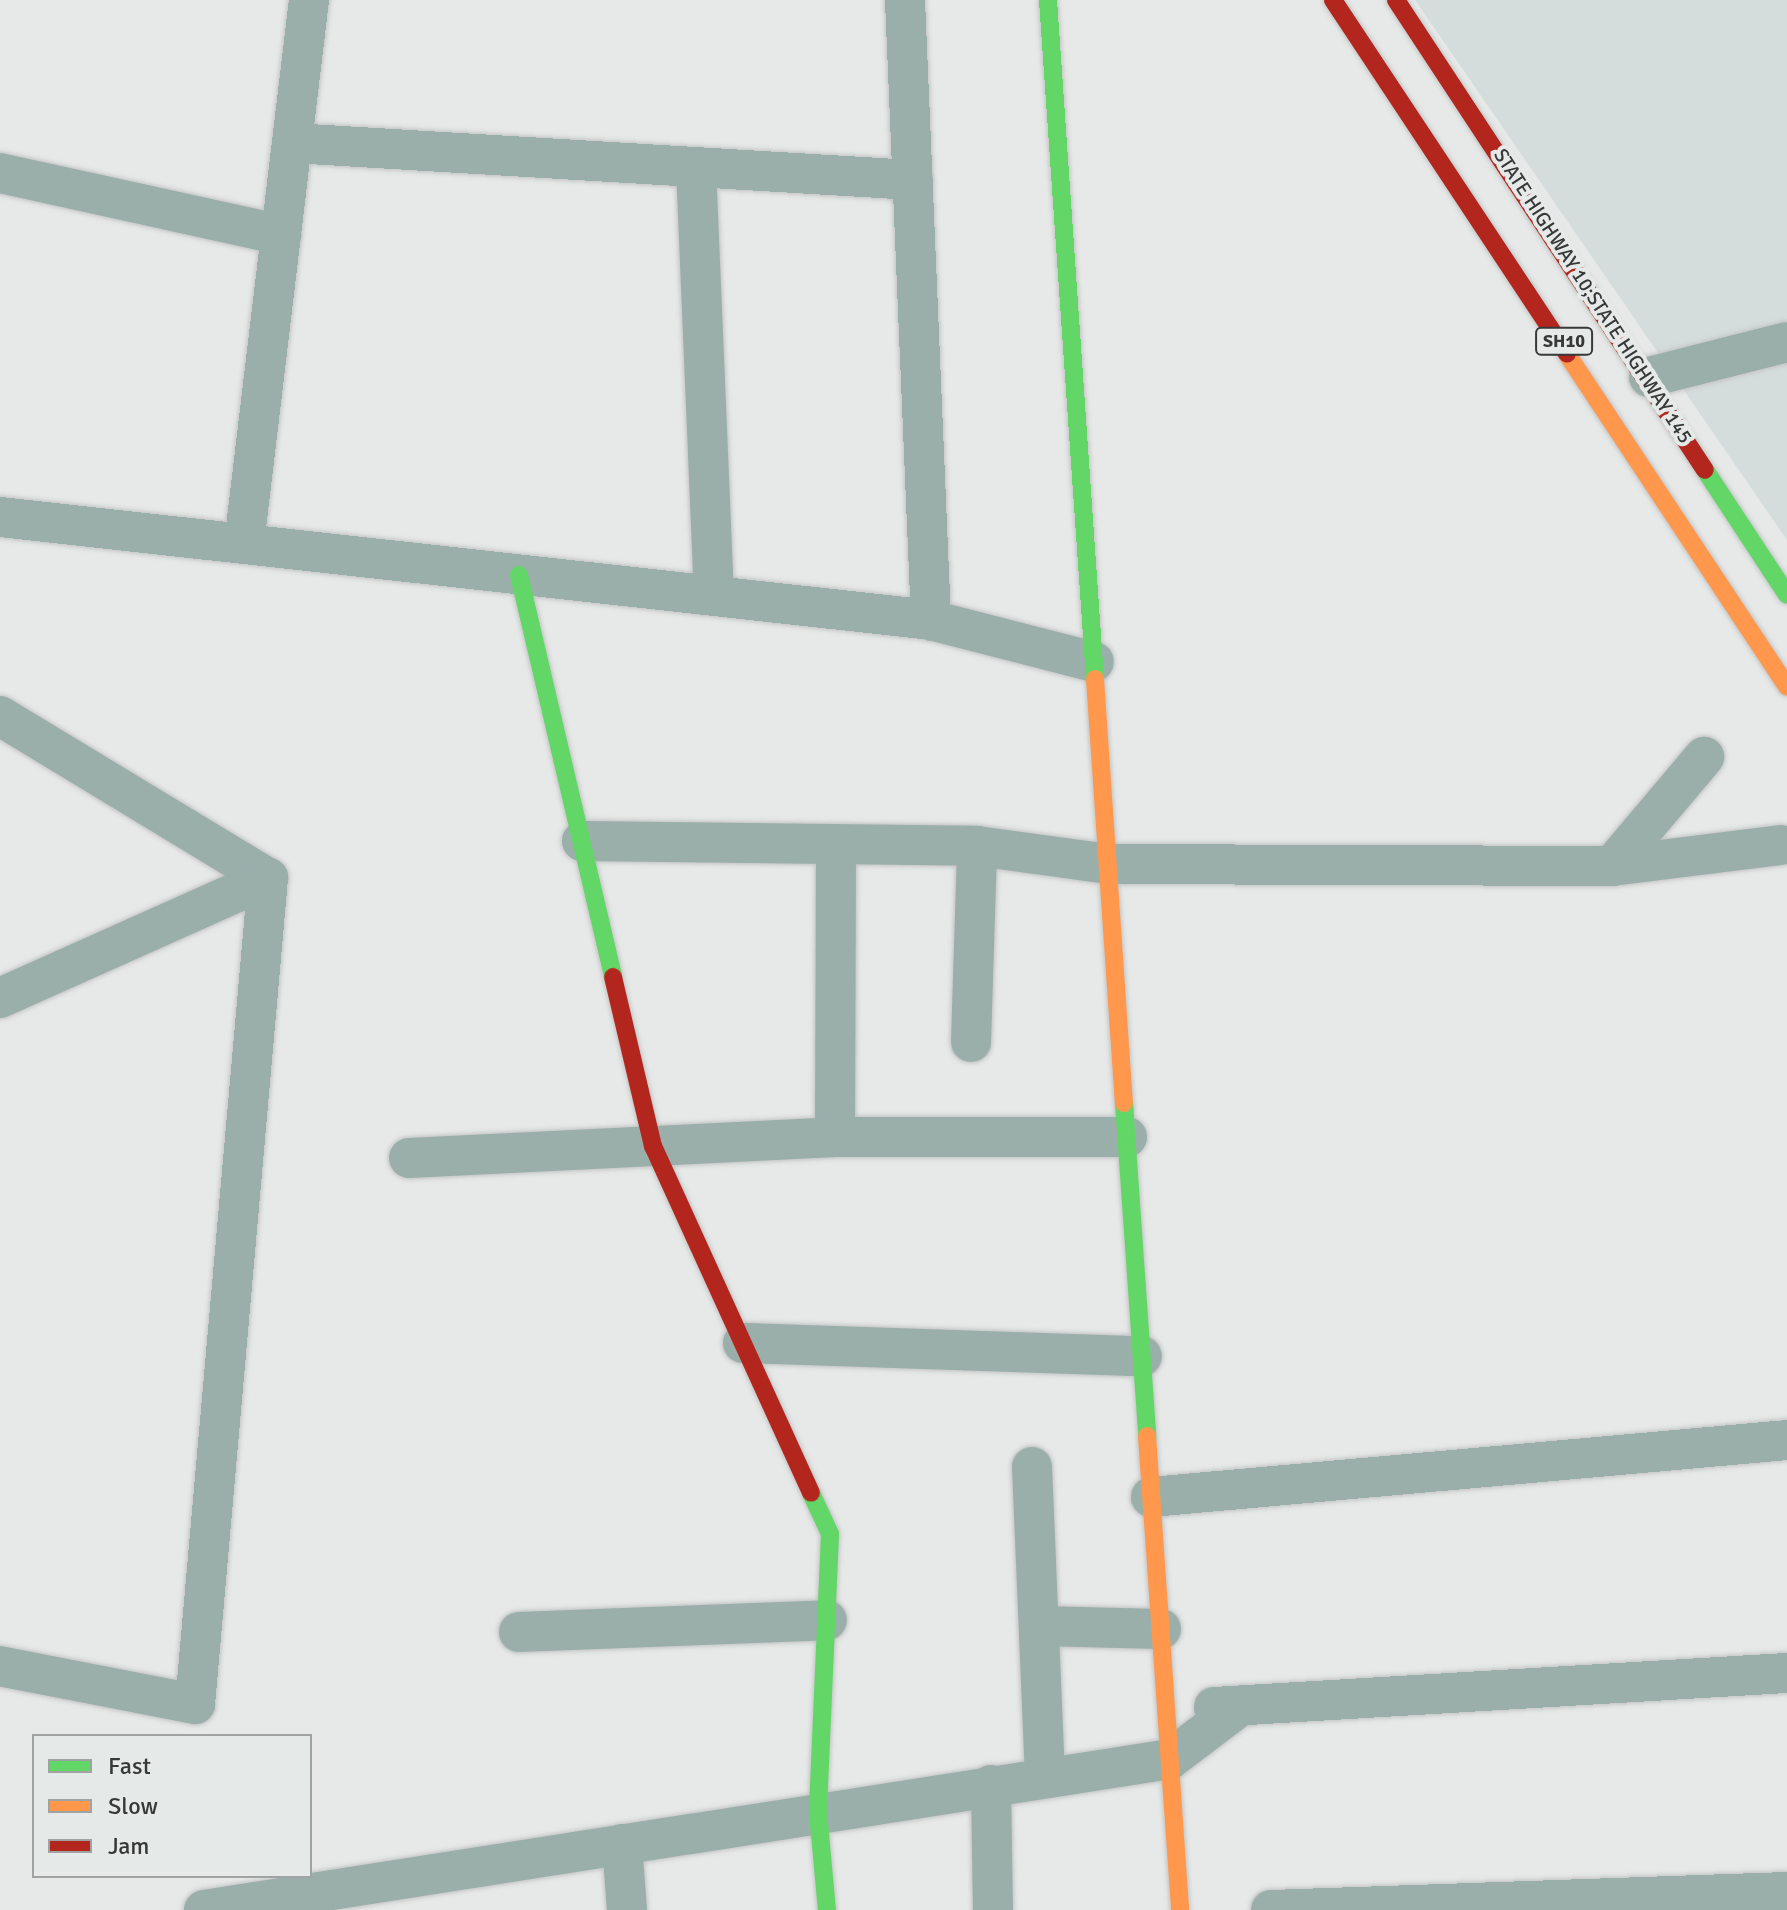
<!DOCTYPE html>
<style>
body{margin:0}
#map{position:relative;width:1787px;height:1910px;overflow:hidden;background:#e6e9e8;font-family:Signika,sans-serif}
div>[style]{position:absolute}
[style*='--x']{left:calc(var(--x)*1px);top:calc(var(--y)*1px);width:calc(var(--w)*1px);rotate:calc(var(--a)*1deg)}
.built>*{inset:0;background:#d4dddb}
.roads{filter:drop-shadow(0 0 2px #c4c5c5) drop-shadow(0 0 2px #c4c5c5)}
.street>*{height:40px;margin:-20px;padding:0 20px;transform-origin:20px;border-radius:20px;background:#9aaeaa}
.fast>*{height:18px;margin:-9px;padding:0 9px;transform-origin:9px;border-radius:9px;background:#63d668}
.slow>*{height:18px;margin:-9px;padding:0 9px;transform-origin:9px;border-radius:9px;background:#ff974d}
.jam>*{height:18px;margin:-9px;padding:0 9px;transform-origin:9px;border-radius:9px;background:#b3261e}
span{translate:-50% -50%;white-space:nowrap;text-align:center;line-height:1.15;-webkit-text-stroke:8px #e5eae9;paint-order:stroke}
.shield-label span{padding:2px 6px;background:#e5eae9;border:2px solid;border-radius:6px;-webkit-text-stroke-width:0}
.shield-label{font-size:18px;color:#373939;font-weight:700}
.street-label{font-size:20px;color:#373939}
.legend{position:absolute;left:32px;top:1734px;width:280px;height:144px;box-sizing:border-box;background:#e5eae9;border:2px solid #9fa3a3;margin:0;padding:10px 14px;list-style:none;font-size:24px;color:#373939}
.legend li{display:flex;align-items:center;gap:16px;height:40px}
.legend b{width:40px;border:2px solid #9fa3a3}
</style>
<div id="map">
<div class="built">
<i style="clip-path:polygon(1415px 0,1787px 0,1787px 540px)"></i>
</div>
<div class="roads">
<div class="street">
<i style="--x:905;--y:0;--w:621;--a:87.6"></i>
<i style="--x:292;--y:143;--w:622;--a:3.41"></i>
<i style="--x:696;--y:167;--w:429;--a:87.6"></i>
<i style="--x:0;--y:173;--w:288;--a:12.4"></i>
<i style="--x:1649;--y:377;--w:142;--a:-14.2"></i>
<i style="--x:0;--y:517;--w:937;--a:6.31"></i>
<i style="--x:931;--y:620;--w:168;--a:14.4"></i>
<i style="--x:244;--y:544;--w:548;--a:-83.19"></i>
<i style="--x:0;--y:716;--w:313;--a:31.2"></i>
<i style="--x:582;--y:841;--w:395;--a:0.7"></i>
<i style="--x:977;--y:846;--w:132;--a:7.8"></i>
<i style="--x:1108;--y:864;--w:504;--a:0.23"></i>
<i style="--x:1612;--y:866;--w:143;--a:-49.8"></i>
<i style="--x:1612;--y:866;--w:170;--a:-7.1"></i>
<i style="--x:0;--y:998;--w:294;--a:-24.1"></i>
<i style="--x:268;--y:878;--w:829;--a:95.05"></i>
<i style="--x:195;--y:1704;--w:199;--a:-169"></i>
<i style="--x:971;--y:1042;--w:196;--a:-88.2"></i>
<i style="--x:835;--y:1137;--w:293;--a:-89.8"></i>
<i style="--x:409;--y:1158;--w:427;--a:-2.8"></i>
<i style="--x:835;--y:1137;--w:292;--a:0"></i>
<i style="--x:743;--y:1343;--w:399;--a:1.9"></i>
<i style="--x:1032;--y:1467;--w:309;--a:87.6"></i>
<i style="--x:1151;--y:1497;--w:639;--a:-5.12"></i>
<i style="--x:1039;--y:1626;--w:122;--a:1.4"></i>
<i style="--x:519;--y:1632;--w:308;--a:-2.2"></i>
<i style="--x:1214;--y:1707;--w:574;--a:-3.4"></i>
<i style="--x:991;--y:1785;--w:125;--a:89.1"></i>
<i style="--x:622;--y:1844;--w:66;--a:85.7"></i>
<i style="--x:204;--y:1910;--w:978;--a:-8.88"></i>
<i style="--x:1170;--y:1759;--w:88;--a:-37.1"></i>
<i style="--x:1271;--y:1910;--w:516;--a:-2"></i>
</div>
<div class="fast">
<i style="--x:1048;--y:0;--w:681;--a:86.04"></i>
<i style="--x:1705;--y:470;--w:149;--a:56.7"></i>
<i style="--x:519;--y:575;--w:413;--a:76.8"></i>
<i style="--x:1124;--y:1103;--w:334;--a:86"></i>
<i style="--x:811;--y:1493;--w:45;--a:65.1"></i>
<i style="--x:830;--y:1534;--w:278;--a:92.5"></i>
<i style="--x:818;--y:1812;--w:98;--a:84.8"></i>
</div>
<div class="slow">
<i style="--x:1567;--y:354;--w:399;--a:56.5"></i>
<i style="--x:1095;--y:679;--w:425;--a:86.1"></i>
<i style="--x:1147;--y:1436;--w:475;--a:86"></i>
</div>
<div class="jam">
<i style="--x:1333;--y:0;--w:424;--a:56.5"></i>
<i style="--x:1396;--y:0;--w:562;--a:56.68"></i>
<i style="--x:613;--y:977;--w:174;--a:76.7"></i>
<i style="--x:653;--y:1146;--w:381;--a:65.5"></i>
</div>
</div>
<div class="shield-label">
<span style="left:1564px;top:341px">SH10</span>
</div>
<div class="street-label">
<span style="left:1593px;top:296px;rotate:57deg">STATE HIGHWAY 10;STATE HIGHWAY 145</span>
</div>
<ul class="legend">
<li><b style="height:10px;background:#63d668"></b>Fast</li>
<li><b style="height:10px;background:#ff974d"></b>Slow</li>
<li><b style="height:10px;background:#b3261e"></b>Jam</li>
</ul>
</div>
